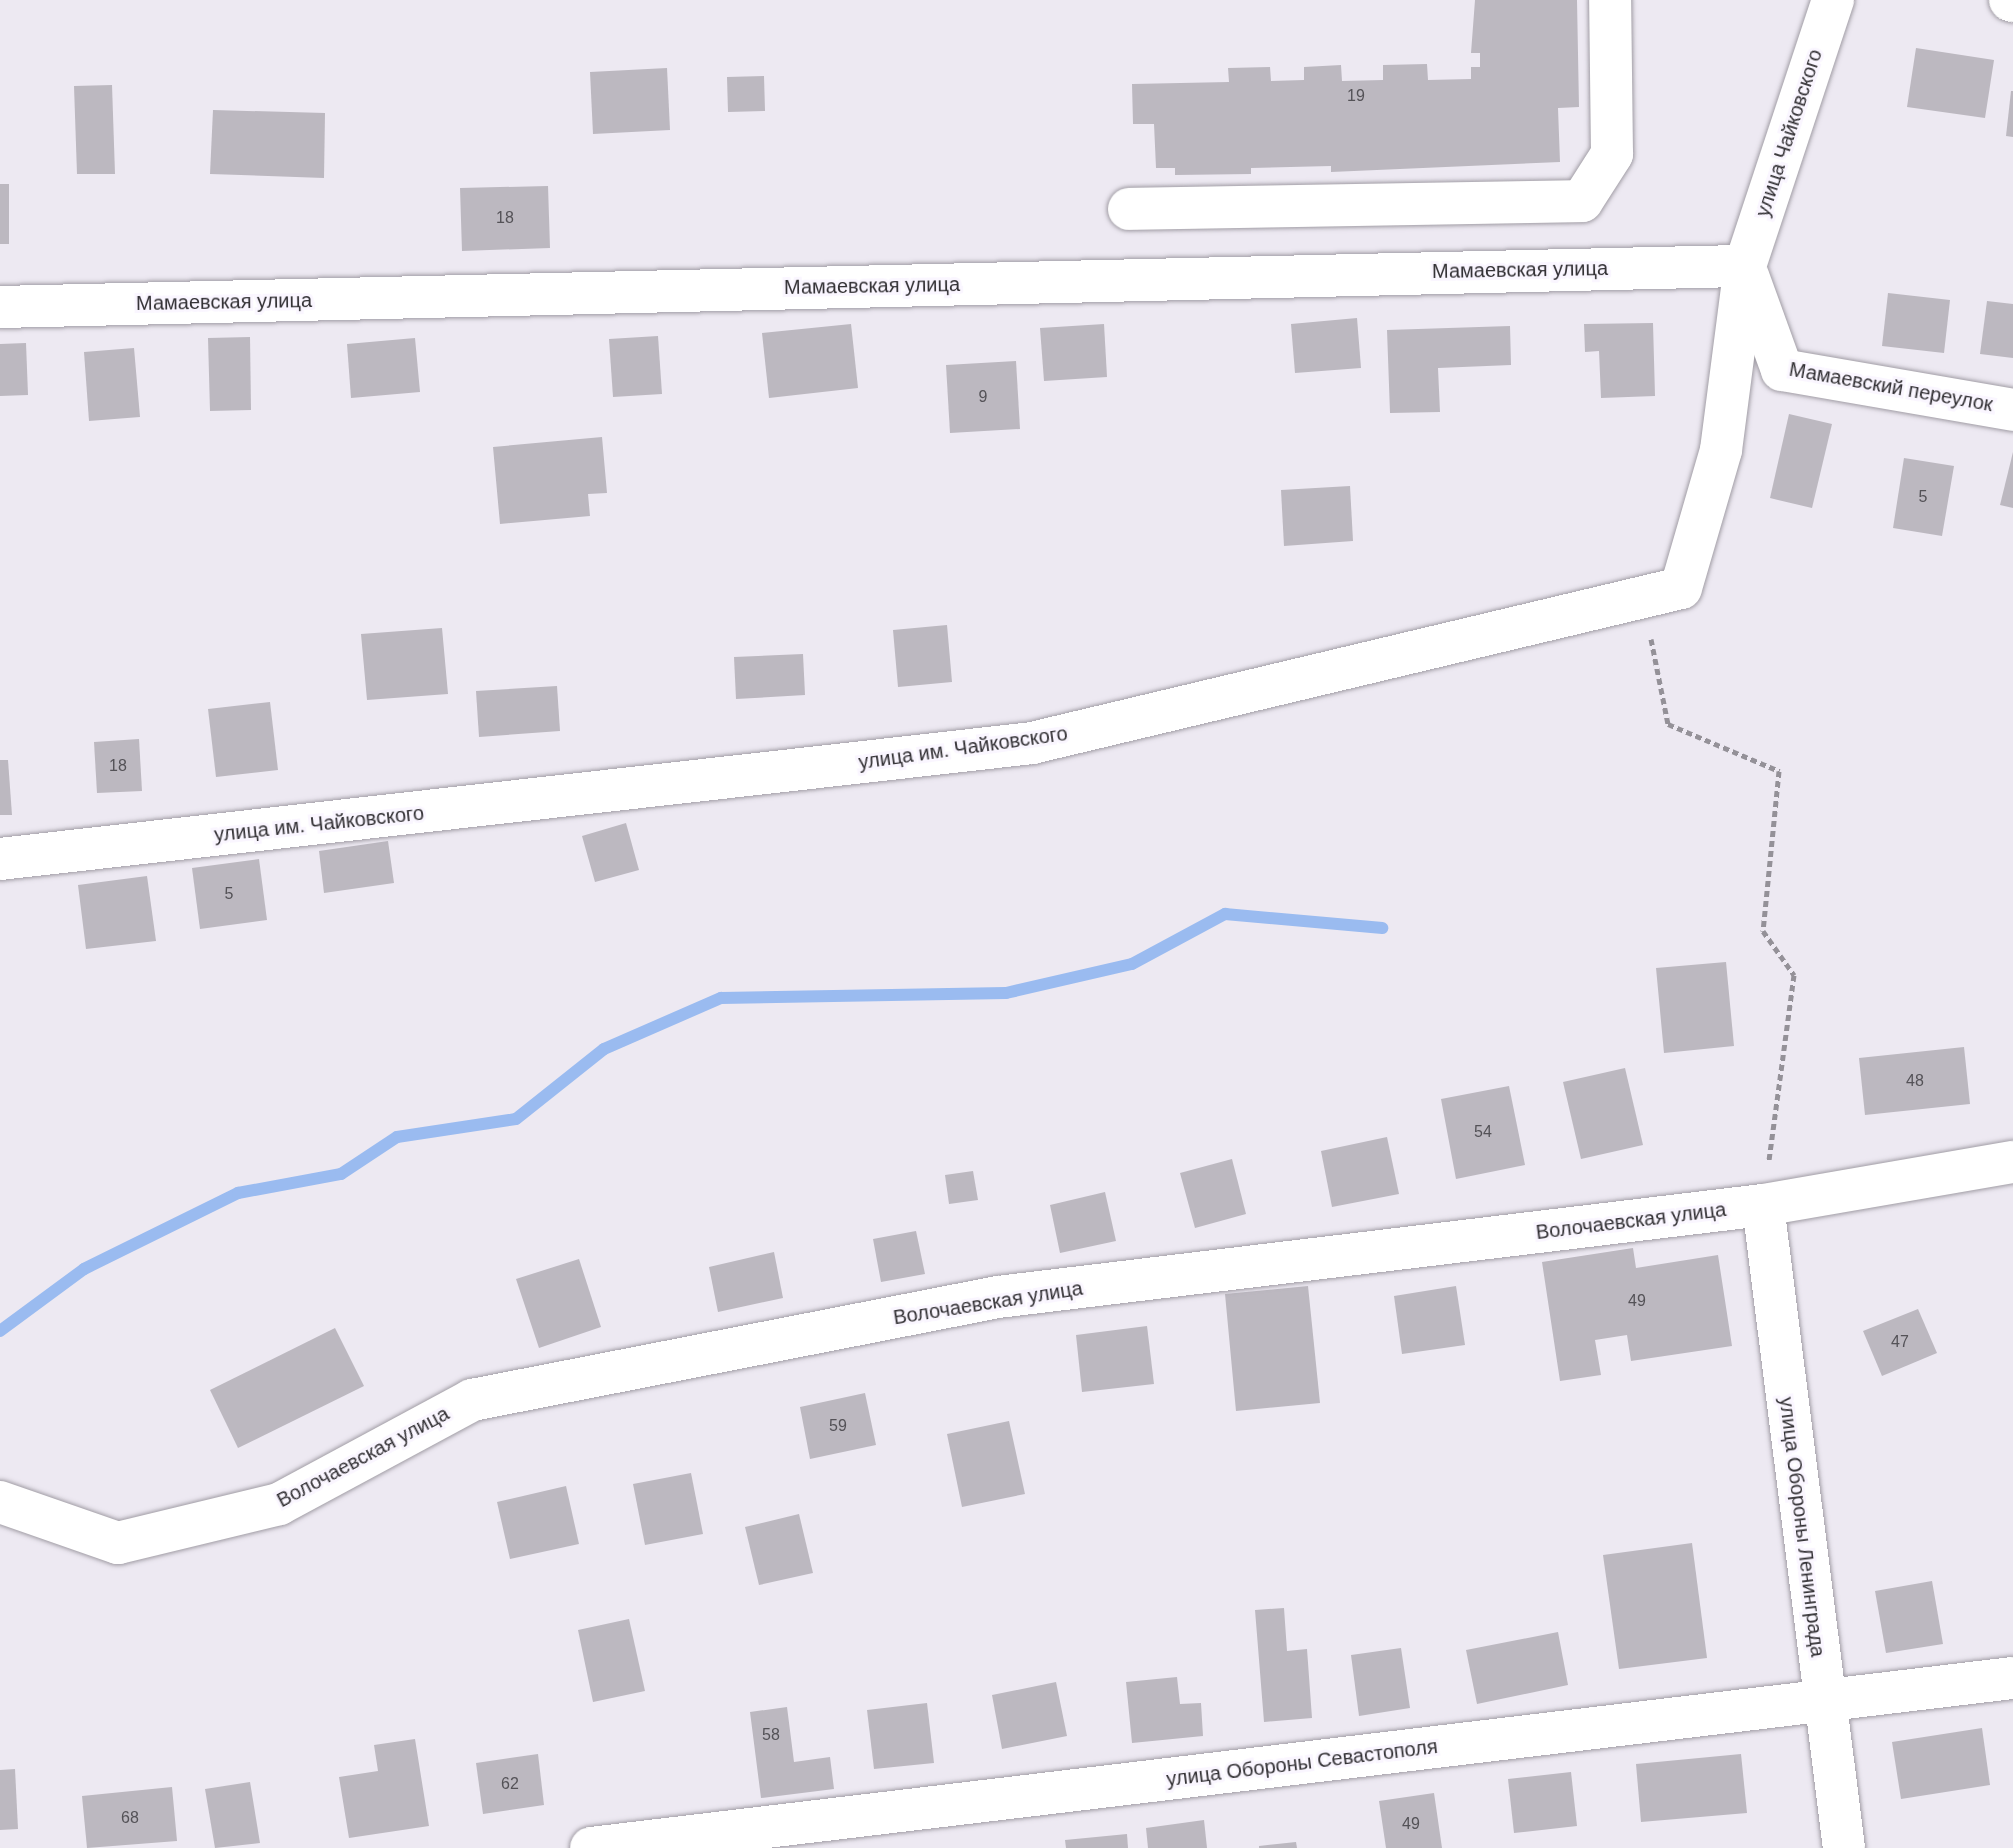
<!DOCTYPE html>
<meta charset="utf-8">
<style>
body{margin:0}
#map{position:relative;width:2013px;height:1848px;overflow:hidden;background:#ede9f2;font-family:Helvetica,sans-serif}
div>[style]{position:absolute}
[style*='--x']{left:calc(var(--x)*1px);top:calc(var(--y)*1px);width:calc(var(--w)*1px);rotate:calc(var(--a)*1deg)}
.stream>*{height:12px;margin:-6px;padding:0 6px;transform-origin:6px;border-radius:6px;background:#9abbf0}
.building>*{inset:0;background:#bcb8c0}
.path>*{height:5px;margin-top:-2.5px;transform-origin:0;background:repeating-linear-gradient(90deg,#949198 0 6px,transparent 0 10px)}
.roads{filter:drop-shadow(0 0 2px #a19da5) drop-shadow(0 0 2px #a19da5)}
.minor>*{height:42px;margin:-21px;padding:0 21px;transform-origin:21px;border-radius:21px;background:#fff}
span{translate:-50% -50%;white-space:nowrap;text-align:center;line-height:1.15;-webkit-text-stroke:6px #faf6ff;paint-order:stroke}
.number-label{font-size:16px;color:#545257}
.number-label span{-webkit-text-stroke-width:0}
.street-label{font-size:20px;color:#323034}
</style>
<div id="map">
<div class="stream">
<i style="--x:0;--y:1331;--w:104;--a:-36.4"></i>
<i style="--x:84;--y:1269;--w:172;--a:-26.3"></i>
<i style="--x:238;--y:1193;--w:105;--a:-10.5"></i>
<i style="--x:341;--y:1174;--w:67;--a:-33.5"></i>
<i style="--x:397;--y:1137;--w:120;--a:-8.6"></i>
<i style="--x:516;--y:1119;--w:112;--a:-38.5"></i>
<i style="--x:604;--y:1049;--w:128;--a:-23.6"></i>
<i style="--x:721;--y:998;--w:285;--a:-1"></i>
<i style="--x:1006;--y:993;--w:129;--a:-13"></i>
<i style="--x:1132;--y:964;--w:106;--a:-28.3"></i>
<i style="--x:1225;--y:914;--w:158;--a:5.1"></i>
</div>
<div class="building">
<i style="clip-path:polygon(1475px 0,1577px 0,1579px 107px,1558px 108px,1560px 162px,1331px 172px,1331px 166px,1251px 168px,1251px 174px,1175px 175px,1175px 168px,1156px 168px,1154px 124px,1133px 124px,1132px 84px,1229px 82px,1228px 68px,1270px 67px,1271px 81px,1304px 80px,1304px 67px,1341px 65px,1342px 81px,1383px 80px,1383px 65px,1427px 64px,1428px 80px,1471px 79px,1471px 67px,1480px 67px,1480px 53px,1471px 53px)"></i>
<i style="clip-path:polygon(1916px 48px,1994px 60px,1985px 118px,1907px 107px)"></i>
<i style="clip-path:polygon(667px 68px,670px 130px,593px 134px,590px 72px)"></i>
<i style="clip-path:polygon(764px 76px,765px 111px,728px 112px,727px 77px)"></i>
<i style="clip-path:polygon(112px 85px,115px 174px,77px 174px,74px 86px)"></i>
<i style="clip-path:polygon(2011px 91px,2013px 91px,2013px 137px,2006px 136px)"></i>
<i style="clip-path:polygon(213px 110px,325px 113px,324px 178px,210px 174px)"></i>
<i style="clip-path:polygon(0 184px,9px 184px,9px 244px,0 244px)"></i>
<i style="clip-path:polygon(548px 186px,550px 248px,462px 251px,460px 188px)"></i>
<i style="clip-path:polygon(1888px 293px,1950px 300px,1944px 353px,1882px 346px)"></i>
<i style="clip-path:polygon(1987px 301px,2013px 304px,2013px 358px,1980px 354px)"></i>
<i style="clip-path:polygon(1357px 318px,1361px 368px,1295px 373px,1291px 324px)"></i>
<i style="clip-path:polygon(1653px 323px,1655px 396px,1601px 398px,1599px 351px,1585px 352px,1584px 324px)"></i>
<i style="clip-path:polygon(851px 324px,858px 388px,769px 398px,762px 333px)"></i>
<i style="clip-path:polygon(1104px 324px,1107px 377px,1044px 381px,1040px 328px)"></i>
<i style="clip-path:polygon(1510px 326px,1511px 365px,1438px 368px,1440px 412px,1390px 413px,1387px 330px)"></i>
<i style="clip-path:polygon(658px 336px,662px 394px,613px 397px,609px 339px)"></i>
<i style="clip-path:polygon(250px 337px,251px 410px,210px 411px,208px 338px)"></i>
<i style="clip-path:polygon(415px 338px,420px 392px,351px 398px,347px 344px)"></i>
<i style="clip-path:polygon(26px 343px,28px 395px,0 396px,0 344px)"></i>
<i style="clip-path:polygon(134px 348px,140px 417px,89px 421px,84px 352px)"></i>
<i style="clip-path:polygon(1016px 361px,1020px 429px,950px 433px,946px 365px)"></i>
<i style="clip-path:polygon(1789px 414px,1832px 424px,1812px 508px,1770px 498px)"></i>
<i style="clip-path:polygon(602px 437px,607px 493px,588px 494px,590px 516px,500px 524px,493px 447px)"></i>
<i style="clip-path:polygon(2013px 452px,2013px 508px,2000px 505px)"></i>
<i style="clip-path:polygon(1904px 458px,1954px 466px,1942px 536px,1893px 528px)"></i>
<i style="clip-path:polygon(1350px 486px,1353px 541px,1284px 546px,1281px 490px)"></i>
<i style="clip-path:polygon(947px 625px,952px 682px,898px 687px,893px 630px)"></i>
<i style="clip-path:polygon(442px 628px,448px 694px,367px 700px,361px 634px)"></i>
<i style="clip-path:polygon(803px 654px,805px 695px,736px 699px,734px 657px)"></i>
<i style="clip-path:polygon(557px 686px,560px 731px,479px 737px,476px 691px)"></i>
<i style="clip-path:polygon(270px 702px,278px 770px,216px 777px,208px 709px)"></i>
<i style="clip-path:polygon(139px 739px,142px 791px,97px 793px,94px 742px)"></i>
<i style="clip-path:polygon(0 760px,8px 760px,12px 815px,0 815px)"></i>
<i style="clip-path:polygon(626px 823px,639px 870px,595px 882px,582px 836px)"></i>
<i style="clip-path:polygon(388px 841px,394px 883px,324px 893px,319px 851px)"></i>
<i style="clip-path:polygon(259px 859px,267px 920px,200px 929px,192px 868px)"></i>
<i style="clip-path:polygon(147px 876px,156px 941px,86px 949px,78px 885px)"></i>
<i style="clip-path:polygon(1726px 962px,1734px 1046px,1664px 1053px,1656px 968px)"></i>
<i style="clip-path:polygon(1964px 1047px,1970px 1104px,1865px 1115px,1859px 1058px)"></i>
<i style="clip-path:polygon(1625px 1068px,1643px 1145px,1581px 1159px,1563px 1082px)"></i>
<i style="clip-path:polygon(1509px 1086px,1525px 1165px,1456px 1179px,1441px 1099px)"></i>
<i style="clip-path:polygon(1387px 1137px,1399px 1194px,1332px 1207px,1321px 1151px)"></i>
<i style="clip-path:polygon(1232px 1159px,1246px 1214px,1195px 1228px,1180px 1173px)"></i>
<i style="clip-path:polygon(973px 1171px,978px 1200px,949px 1204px,945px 1175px)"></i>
<i style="clip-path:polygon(1105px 1192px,1116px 1241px,1060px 1253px,1050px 1205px)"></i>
<i style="clip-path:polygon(916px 1231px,925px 1274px,881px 1282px,873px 1239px)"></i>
<i style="clip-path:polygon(1633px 1248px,1636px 1268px,1718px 1255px,1732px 1346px,1631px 1361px,1627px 1335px,1595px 1340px,1601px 1375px,1560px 1381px,1542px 1262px)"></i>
<i style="clip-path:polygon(774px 1252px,783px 1298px,718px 1312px,709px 1267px)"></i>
<i style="clip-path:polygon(579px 1259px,601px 1327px,539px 1348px,516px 1279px)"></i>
<i style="clip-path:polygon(1308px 1286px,1320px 1403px,1236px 1411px,1225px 1294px)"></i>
<i style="clip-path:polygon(1456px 1286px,1465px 1345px,1402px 1354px,1394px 1296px)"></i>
<i style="clip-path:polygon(1918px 1309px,1937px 1353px,1882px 1376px,1863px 1331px)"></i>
<i style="clip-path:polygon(1147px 1326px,1154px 1384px,1082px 1392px,1076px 1335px)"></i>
<i style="clip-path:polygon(335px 1328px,364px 1386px,238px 1448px,210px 1390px)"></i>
<i style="clip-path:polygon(865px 1393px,876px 1445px,810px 1459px,800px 1407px)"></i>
<i style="clip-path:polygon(1009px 1421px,1025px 1494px,962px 1507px,947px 1434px)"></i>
<i style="clip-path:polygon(691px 1473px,703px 1534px,645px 1545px,633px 1484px)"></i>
<i style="clip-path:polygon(566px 1486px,579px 1544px,510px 1559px,497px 1502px)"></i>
<i style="clip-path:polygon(799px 1514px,813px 1573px,759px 1585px,745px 1527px)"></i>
<i style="clip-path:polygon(1692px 1543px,1707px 1658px,1619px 1669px,1603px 1555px)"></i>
<i style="clip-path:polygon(1932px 1581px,1943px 1644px,1886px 1653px,1875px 1591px)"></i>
<i style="clip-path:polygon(1284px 1608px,1287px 1651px,1307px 1649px,1312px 1718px,1264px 1722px,1255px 1610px)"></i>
<i style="clip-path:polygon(629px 1619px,645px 1691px,593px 1702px,578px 1630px)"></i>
<i style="clip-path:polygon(1558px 1632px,1568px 1685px,1477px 1704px,1466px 1650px)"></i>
<i style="clip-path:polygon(1401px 1648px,1410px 1708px,1359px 1716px,1351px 1655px)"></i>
<i style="clip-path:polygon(1177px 1677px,1180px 1704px,1201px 1703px,1203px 1736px,1132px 1743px,1126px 1682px)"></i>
<i style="clip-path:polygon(1056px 1682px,1067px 1736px,1002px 1749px,992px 1695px)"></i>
<i style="clip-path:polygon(927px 1703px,934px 1763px,874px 1769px,867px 1710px)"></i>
<i style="clip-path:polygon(787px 1707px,794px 1762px,830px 1757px,834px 1789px,761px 1798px,750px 1712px)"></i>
<i style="clip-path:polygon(1982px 1728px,1990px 1785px,1901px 1799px,1892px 1742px)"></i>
<i style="clip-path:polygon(415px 1739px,429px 1826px,349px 1838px,339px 1777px,378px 1771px,374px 1745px)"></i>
<i style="clip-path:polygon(538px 1754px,544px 1805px,483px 1814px,476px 1763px)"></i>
<i style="clip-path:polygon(1741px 1754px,1747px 1813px,1641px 1822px,1636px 1764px)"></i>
<i style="clip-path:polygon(15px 1769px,18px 1829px,0 1830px,0 1770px)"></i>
<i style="clip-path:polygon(1571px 1772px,1577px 1826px,1514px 1833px,1508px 1779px)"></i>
<i style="clip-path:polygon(250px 1782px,260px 1843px,215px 1848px,205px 1789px)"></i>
<i style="clip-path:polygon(172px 1787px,177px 1841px,87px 1848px,82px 1796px)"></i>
<i style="clip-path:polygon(1434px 1793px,1442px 1848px,1386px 1848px,1379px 1801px)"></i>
<i style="clip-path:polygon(1204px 1820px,1207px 1848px,1148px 1848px,1146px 1828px)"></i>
<i style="clip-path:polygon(1127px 1834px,1128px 1848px,1066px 1848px,1065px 1840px)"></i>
<i style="clip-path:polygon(1296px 1842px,1297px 1848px,1259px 1848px,1259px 1846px)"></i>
</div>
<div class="path">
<i style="--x:1651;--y:639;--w:87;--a:78.7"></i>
<i style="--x:1668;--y:724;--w:121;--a:22.9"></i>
<i style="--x:1779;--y:771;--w:161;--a:95.7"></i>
<i style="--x:1763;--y:931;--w:54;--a:54.8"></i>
<i style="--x:1794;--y:975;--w:187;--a:97.7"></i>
</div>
<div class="roads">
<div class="minor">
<i style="--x:2010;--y:0;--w:3;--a:18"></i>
<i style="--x:1129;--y:209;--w:453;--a:-1"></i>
<i style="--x:1582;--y:201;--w:56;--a:-57.4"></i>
<i style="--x:1612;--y:154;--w:154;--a:-90.7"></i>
<i style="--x:1748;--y:276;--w:100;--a:70.1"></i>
<i style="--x:1782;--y:370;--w:234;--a:9.8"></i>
<i style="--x:0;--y:307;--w:1745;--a:-1.35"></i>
<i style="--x:0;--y:859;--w:1038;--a:-6.41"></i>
<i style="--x:1032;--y:743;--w:667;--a:-13.43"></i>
<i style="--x:1681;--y:588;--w:144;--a:-73.8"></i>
<i style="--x:1721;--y:450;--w:186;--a:-82.6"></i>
<i style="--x:1745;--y:266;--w:280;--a:-71.7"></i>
<i style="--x:1763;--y:1205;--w:648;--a:82.82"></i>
<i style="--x:0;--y:1502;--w:125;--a:19.2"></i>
<i style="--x:118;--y:1543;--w:166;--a:-13.6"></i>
<i style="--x:279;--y:1504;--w:219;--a:-28.3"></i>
<i style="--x:472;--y:1400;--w:536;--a:-11.08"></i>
<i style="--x:998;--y:1297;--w:771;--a:-6.86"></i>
<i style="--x:1763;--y:1205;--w:254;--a:-9.8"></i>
<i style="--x:591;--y:1848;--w:1432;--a:-6.82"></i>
</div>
</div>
<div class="number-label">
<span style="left:1356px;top:96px">19</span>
<span style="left:505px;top:218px">18</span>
<span style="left:983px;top:397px">9</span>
<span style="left:1923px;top:497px">5</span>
<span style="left:118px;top:766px">18</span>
<span style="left:229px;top:894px">5</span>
<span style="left:1915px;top:1081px">48</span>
<span style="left:1483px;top:1132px">54</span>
<span style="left:1637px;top:1301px">49</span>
<span style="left:1900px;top:1342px">47</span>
<span style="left:838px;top:1426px">59</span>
<span style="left:771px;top:1735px">58</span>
<span style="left:510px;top:1784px">62</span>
<span style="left:130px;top:1818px">68</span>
<span style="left:1411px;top:1824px">49</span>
</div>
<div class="street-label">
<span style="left:1789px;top:133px;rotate:-72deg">улица Чайковского</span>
<span style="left:1520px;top:270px;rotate:-1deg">Мамаевская улица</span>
<span style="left:872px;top:286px;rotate:-1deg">Мамаевская улица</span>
<span style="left:224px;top:302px;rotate:-1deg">Мамаевская улица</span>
<span style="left:1891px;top:387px;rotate:10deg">Мамаевский переулок</span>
<span style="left:963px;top:748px;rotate:-8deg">улица им. Чайковского</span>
<span style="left:319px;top:824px;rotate:-6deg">улица им. Чайковского</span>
<span style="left:1631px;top:1221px;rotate:-7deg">Волочаевская улица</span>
<span style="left:988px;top:1303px;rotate:-9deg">Волочаевская улица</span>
<span style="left:363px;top:1457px;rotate:-28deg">Волочаевская улица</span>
<span style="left:1802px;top:1527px;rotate:83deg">улица Обороны Ленинграда</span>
<span style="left:1302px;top:1763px;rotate:-7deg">улица Обороны Севастополя</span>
</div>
</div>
